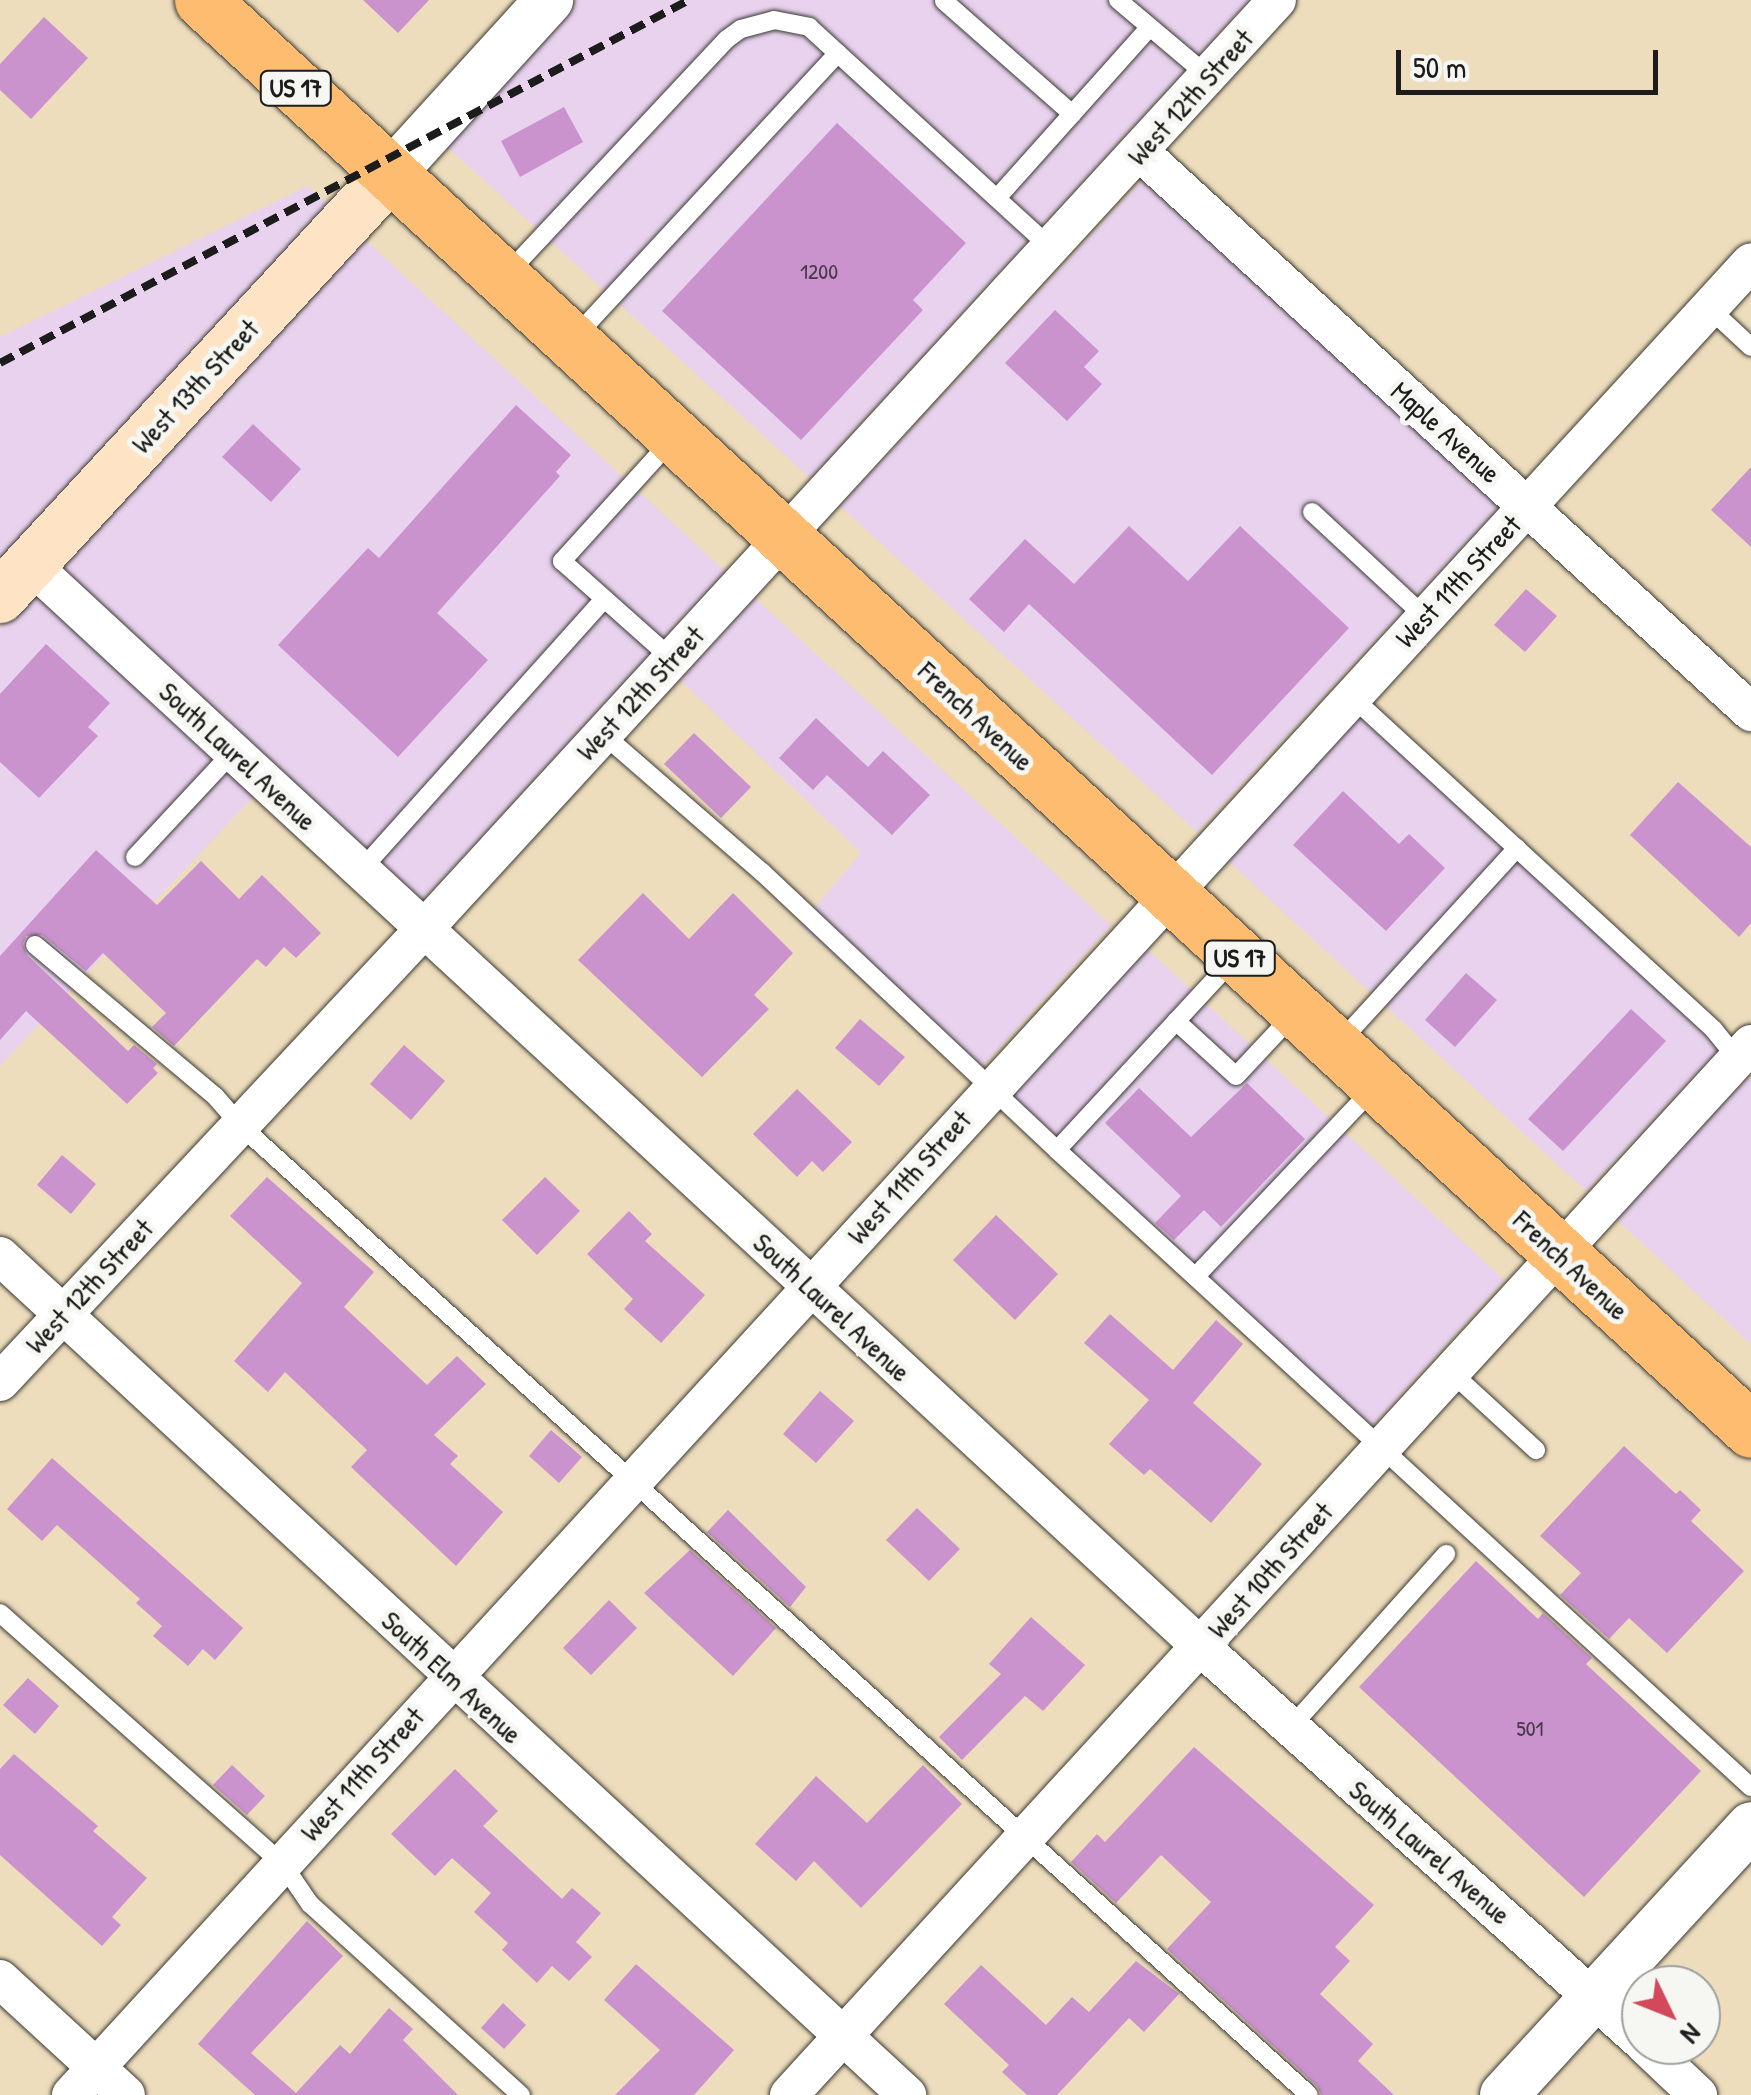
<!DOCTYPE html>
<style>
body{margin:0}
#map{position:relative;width:1751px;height:2095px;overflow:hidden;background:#edddbc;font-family:"Patrick Hand",sans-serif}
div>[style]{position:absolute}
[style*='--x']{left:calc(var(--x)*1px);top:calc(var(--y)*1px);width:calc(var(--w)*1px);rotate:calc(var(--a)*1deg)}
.built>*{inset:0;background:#e8d2ee}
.building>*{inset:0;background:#cb93ce}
.roads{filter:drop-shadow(0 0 2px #3b3934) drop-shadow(0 0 2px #3b3934)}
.service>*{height:18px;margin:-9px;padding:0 9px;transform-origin:9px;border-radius:9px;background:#fff}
.minor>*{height:38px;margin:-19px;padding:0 19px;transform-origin:19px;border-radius:19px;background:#fff}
.tertiary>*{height:48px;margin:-24px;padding:0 24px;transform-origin:24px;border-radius:24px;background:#fff}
.secondary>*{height:52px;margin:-26px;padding:0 26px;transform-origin:26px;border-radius:26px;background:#fee4c5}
.primary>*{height:55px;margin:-27.5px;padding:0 27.5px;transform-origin:27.5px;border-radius:27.5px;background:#fdbc6f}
.rail>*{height:8px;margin-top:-4px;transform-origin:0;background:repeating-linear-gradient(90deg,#1c1c1c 0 15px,transparent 0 23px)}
span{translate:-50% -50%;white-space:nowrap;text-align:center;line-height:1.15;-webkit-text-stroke:10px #f6f6f2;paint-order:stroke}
.number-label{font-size:22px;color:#483a48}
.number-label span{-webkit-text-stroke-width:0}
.shield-label span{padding:2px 8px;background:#f6f6f2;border:2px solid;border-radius:8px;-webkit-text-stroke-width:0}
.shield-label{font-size:25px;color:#1c1c1c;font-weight:700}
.street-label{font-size:28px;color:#1c1c1c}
.north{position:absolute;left:1621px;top:1965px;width:100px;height:100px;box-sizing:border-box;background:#f6f6f2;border:2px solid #9f9f9c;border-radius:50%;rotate:133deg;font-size:28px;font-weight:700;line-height:40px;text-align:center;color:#1c1c1c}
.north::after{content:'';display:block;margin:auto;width:35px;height:45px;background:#d1495b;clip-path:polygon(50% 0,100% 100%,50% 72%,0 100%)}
.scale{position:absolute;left:1396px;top:50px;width:262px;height:45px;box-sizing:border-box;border:5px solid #1c1c1c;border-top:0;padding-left:12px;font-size:30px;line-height:35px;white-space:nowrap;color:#1c1c1c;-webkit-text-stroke:8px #f6f6f2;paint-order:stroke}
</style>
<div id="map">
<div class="built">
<i style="clip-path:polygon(577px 0,1249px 0,810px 478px,445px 145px)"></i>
<i style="clip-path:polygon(1143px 179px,1500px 506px,1197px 832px,840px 506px)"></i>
<i style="clip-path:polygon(307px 186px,332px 208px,0 567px,0 337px)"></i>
<i style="clip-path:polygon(361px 236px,725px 571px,422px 901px,58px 565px)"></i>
<i style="clip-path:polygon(33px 592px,254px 796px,0 1066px,0 628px)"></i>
<i style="clip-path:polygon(755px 598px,1111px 925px,971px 1079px,800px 925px,861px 853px,680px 680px)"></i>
<i style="clip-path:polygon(1372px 704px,1719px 1049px,1586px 1191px,1227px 860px)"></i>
<i style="clip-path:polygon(1146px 948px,1504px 1280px,1366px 1433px,1002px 1106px)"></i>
<i style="clip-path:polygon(1748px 1077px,1751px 1080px,1751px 1344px,1616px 1219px)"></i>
</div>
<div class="building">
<i style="clip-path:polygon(363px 0,429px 0,398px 33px)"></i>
<i style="clip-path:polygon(44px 17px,88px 58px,31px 119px,0 90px,0 64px)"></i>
<i style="clip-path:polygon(564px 107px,583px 142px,520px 177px,501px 141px)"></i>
<i style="clip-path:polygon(837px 123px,966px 243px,913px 300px,923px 310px,801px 440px,662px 311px)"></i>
<i style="clip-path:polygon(1055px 310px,1099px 351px,1084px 367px,1102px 384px,1067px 421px,1005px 363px)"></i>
<i style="clip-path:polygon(516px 405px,571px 455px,556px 472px,560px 476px,437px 613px,488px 660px,398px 757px,278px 645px,368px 548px,379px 558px)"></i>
<i style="clip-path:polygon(253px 424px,301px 469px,271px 502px,222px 457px)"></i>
<i style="clip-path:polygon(1751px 467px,1751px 547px,1711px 510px)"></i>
<i style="clip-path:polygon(1129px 526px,1188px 581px,1240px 526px,1349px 628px,1212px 775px,1029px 604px,1004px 632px,969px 599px,1025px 539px,1074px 584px)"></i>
<i style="clip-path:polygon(1526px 589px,1557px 616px,1525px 652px,1494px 625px)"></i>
<i style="clip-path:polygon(46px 644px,110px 703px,88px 727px,98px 736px,39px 798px,0 762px,0 694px)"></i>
<i style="clip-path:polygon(816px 718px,868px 767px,883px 751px,930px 795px,892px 835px,827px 775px,813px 790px,779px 758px)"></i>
<i style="clip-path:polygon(694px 733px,751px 787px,721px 818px,664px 764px)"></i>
<i style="clip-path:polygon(1678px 782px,1751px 847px,1751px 923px,1739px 937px,1630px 835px)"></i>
<i style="clip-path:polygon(1343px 791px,1399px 844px,1409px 834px,1445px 868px,1386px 931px,1293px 845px)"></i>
<i style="clip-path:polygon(96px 850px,157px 905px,201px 861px,239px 899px,262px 875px,321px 933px,296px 958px,284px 947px,266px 967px,257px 959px,174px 1046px,152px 1027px,166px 1013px,103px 953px,86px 971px,42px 935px,26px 936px,23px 944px,27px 955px,128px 1051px,134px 1045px,157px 1064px,153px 1068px,158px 1073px,127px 1104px,26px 1011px,0 1040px,0 956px)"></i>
<i style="clip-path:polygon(643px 893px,689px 939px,733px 893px,793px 953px,754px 995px,769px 1009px,702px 1077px,578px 960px)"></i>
<i style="clip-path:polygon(1466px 973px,1497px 1000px,1455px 1047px,1425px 1020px)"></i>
<i style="clip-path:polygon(1631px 1009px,1666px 1041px,1563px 1151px,1528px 1119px)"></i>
<i style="clip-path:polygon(860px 1019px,905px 1057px,879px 1086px,835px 1048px)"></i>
<i style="clip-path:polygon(404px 1045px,445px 1081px,411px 1120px,370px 1084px)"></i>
<i style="clip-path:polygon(1247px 1083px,1305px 1139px,1221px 1227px,1204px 1210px,1174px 1240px,1155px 1223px,1181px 1196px,1105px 1123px,1139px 1088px,1191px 1137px)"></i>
<i style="clip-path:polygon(797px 1089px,852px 1142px,823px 1172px,812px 1161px,797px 1177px,753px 1134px)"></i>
<i style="clip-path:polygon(62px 1155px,96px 1184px,71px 1214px,37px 1185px)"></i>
<i style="clip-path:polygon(267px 1177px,374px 1272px,344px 1307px,427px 1385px,457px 1356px,486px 1384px,434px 1435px,458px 1456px,450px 1464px,503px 1512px,456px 1566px,351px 1467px,367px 1450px,285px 1372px,268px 1392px,234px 1361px,302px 1283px,230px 1216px)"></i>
<i style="clip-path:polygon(545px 1177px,580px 1211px,537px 1255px,502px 1220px)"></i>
<i style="clip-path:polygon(629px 1211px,652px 1234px,645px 1241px,705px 1295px,661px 1343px,624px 1309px,633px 1299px,587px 1254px)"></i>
<i style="clip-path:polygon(996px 1215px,1058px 1274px,1015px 1320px,953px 1260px)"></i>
<i style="clip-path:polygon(1110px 1314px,1173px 1370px,1216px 1320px,1243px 1344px,1193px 1403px,1262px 1464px,1211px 1523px,1150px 1469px,1144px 1475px,1109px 1444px,1149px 1400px,1084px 1343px)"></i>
<i style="clip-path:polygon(820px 1391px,854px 1421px,816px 1463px,783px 1434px)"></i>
<i style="clip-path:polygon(551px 1430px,582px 1457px,559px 1483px,529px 1456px)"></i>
<i style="clip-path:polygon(1624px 1446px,1676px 1494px,1680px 1490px,1701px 1510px,1691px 1521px,1744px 1571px,1667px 1653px,1629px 1618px,1609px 1639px,1560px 1595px,1581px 1573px,1540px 1536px)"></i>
<i style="clip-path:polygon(52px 1458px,243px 1628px,215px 1660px,203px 1649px,188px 1666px,153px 1636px,162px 1626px,136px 1603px,140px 1599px,57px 1525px,42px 1541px,7px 1509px)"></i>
<i style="clip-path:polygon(917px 1508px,960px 1549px,929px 1581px,886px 1540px)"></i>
<i style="clip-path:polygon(728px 1510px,806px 1587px,790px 1607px,707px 1532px)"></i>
<i style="clip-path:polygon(690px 1550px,776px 1628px,733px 1676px,644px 1593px)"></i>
<i style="clip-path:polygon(1476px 1561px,1538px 1619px,1543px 1613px,1592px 1658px,1586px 1664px,1701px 1771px,1584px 1897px,1359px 1687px)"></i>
<i style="clip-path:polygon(609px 1600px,637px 1628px,591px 1675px,563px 1648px)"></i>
<i style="clip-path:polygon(1031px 1617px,1085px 1665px,1043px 1711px,1025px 1696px,962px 1760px,939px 1737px,1001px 1674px,989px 1664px)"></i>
<i style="clip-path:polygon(28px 1678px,59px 1706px,35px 1734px,3px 1705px)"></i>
<i style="clip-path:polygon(1194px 1747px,1374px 1905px,1335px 1947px,1350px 1961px,1320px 1994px,1373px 2044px,1358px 2061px,1394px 2095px,1321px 2095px,1317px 2086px,1167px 1949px,1211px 1902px,1161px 1855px,1116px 1903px,1071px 1862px,1097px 1834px,1105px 1842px)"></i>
<i style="clip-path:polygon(14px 1754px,98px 1826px,93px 1831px,147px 1878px,112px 1917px,121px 1925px,102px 1946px,0 1855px,0 1769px)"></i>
<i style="clip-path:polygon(232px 1765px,265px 1796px,247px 1815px,213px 1785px)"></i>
<i style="clip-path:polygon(923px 1765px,962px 1804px,861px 1908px,814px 1861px,796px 1881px,755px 1844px,816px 1776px,867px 1823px)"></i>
<i style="clip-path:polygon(455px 1769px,498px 1811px,483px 1826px,562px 1899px,572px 1888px,601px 1913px,576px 1942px,592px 1957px,569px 1981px,552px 1966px,537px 1983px,502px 1950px,508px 1943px,474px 1912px,491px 1893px,452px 1858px,435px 1876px,391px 1834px)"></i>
<i style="clip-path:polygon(307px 1921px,343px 1956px,251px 2053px,296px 2093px,340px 2045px,350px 2054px,389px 2008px,413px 2029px,403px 2040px,458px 2095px,255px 2095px,198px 2044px)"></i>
<i style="clip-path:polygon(1136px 1961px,1179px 1994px,1144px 2032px,1129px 2018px,1057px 2095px,1027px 2095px,1002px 2072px,1009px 2065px,944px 2004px,981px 1965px,1046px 2025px,1072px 1997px,1089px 2012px)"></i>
<i style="clip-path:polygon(636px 1964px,734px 2050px,694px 2095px,615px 2095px,660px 2050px,604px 2000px)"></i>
<i style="clip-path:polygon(503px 2003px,526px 2025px,504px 2049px,481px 2028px)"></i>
</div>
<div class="roads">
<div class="service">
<i style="--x:1118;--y:0;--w:118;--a:40.2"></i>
<i style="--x:944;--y:1;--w:171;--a:41.4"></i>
<i style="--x:997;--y:198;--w:229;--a:-48.2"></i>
<i style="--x:506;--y:275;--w:323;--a:-46.9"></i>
<i style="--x:727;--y:39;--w:17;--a:-36"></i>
<i style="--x:741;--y:29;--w:34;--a:-15"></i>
<i style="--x:774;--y:20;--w:36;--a:11"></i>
<i style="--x:809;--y:27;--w:328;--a:42.4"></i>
<i style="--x:1709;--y:308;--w:57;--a:42.9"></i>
<i style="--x:574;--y:338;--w:388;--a:-47.2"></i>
<i style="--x:670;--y:442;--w:161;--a:132.2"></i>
<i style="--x:562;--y:561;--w:147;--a:41.7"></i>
<i style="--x:1312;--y:512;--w:154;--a:42.9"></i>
<i style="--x:1351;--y:696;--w:493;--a:42.6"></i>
<i style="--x:1714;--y:1030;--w:41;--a:50.9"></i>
<i style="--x:603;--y:734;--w:211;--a:41"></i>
<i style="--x:762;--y:872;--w:405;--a:43.3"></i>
<i style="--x:1057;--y:1150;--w:942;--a:42.55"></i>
<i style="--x:135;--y:857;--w:144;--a:-47"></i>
<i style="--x:361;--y:870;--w:364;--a:-48.1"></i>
<i style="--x:35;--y:945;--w:235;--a:40"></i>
<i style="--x:215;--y:1096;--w:38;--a:49"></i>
<i style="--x:240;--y:1125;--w:1443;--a:42.22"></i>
<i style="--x:1176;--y:1021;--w:81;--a:42.5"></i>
<i style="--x:1236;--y:1076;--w:83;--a:-46.9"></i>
<i style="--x:1339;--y:1043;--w:264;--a:-47.6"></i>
<i style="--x:1057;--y:1150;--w:259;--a:-47.2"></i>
<i style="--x:1196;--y:1276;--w:257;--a:-46.6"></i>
<i style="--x:1450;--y:1371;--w:117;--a:42.6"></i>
<i style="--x:0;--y:1613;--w:377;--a:41.6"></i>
<i style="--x:282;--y:1863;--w:50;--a:55.7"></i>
<i style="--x:310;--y:1904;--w:285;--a:42.2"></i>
<i style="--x:1290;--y:1728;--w:234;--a:-48.1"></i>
</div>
<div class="minor">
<i style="--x:1140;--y:152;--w:829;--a:42.51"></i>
<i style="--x:30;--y:564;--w:1595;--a:42.76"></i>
<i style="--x:1201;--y:1647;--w:591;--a:41.84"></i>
<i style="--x:0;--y:1256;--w:1236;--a:42.77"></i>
<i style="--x:0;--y:1382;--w:620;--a:-46.89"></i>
<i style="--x:424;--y:929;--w:1261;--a:-47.44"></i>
<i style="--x:0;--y:1979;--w:171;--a:42.6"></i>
<i style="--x:1645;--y:2045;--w:73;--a:43.3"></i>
<i style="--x:71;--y:2095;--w:2486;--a:-47.49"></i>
<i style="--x:789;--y:2095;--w:1425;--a:-47.53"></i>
</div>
<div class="tertiary">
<i style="--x:389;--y:176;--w:238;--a:-47.7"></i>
<i style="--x:1504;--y:2095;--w:365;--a:-47.4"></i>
</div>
<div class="secondary">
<i style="--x:0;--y:597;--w:573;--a:-47.26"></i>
</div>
<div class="primary">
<i style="--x:202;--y:0;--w:2108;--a:42.71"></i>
</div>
</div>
<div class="rail">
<i style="--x:0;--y:363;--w:779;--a:-27.78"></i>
</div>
<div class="number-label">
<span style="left:819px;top:272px">1200</span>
<span style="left:1530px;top:1729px">501</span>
</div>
<div class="shield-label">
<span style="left:296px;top:88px">US 17</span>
<span style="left:1240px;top:958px">US 17</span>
</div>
<div class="street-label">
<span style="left:1190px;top:97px;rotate:-48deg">West 12th Street</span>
<span style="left:195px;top:386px;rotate:-47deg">West 13th Street</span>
<span style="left:1446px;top:432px;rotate:42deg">Maple Avenue</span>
<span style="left:1458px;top:581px;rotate:-47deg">West 11th Street</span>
<span style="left:640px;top:693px;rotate:-47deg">West 12th Street</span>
<span style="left:976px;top:716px;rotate:43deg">French Avenue</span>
<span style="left:238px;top:756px;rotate:43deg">South Laurel Avenue</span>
<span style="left:909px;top:1177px;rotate:-48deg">West 11th Street</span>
<span style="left:1571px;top:1265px;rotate:43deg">French Avenue</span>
<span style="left:89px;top:1286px;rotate:-47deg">West 12th Street</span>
<span style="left:832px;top:1307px;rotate:43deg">South Laurel Avenue</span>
<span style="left:1270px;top:1570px;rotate:-48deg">West 10th Street</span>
<span style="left:452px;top:1677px;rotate:43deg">South Elm Avenue</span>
<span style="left:362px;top:1774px;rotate:-48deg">West 11th Street</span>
<span style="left:1430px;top:1852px;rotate:41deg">South Laurel Avenue</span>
</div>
<div class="north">N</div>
<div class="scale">50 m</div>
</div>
